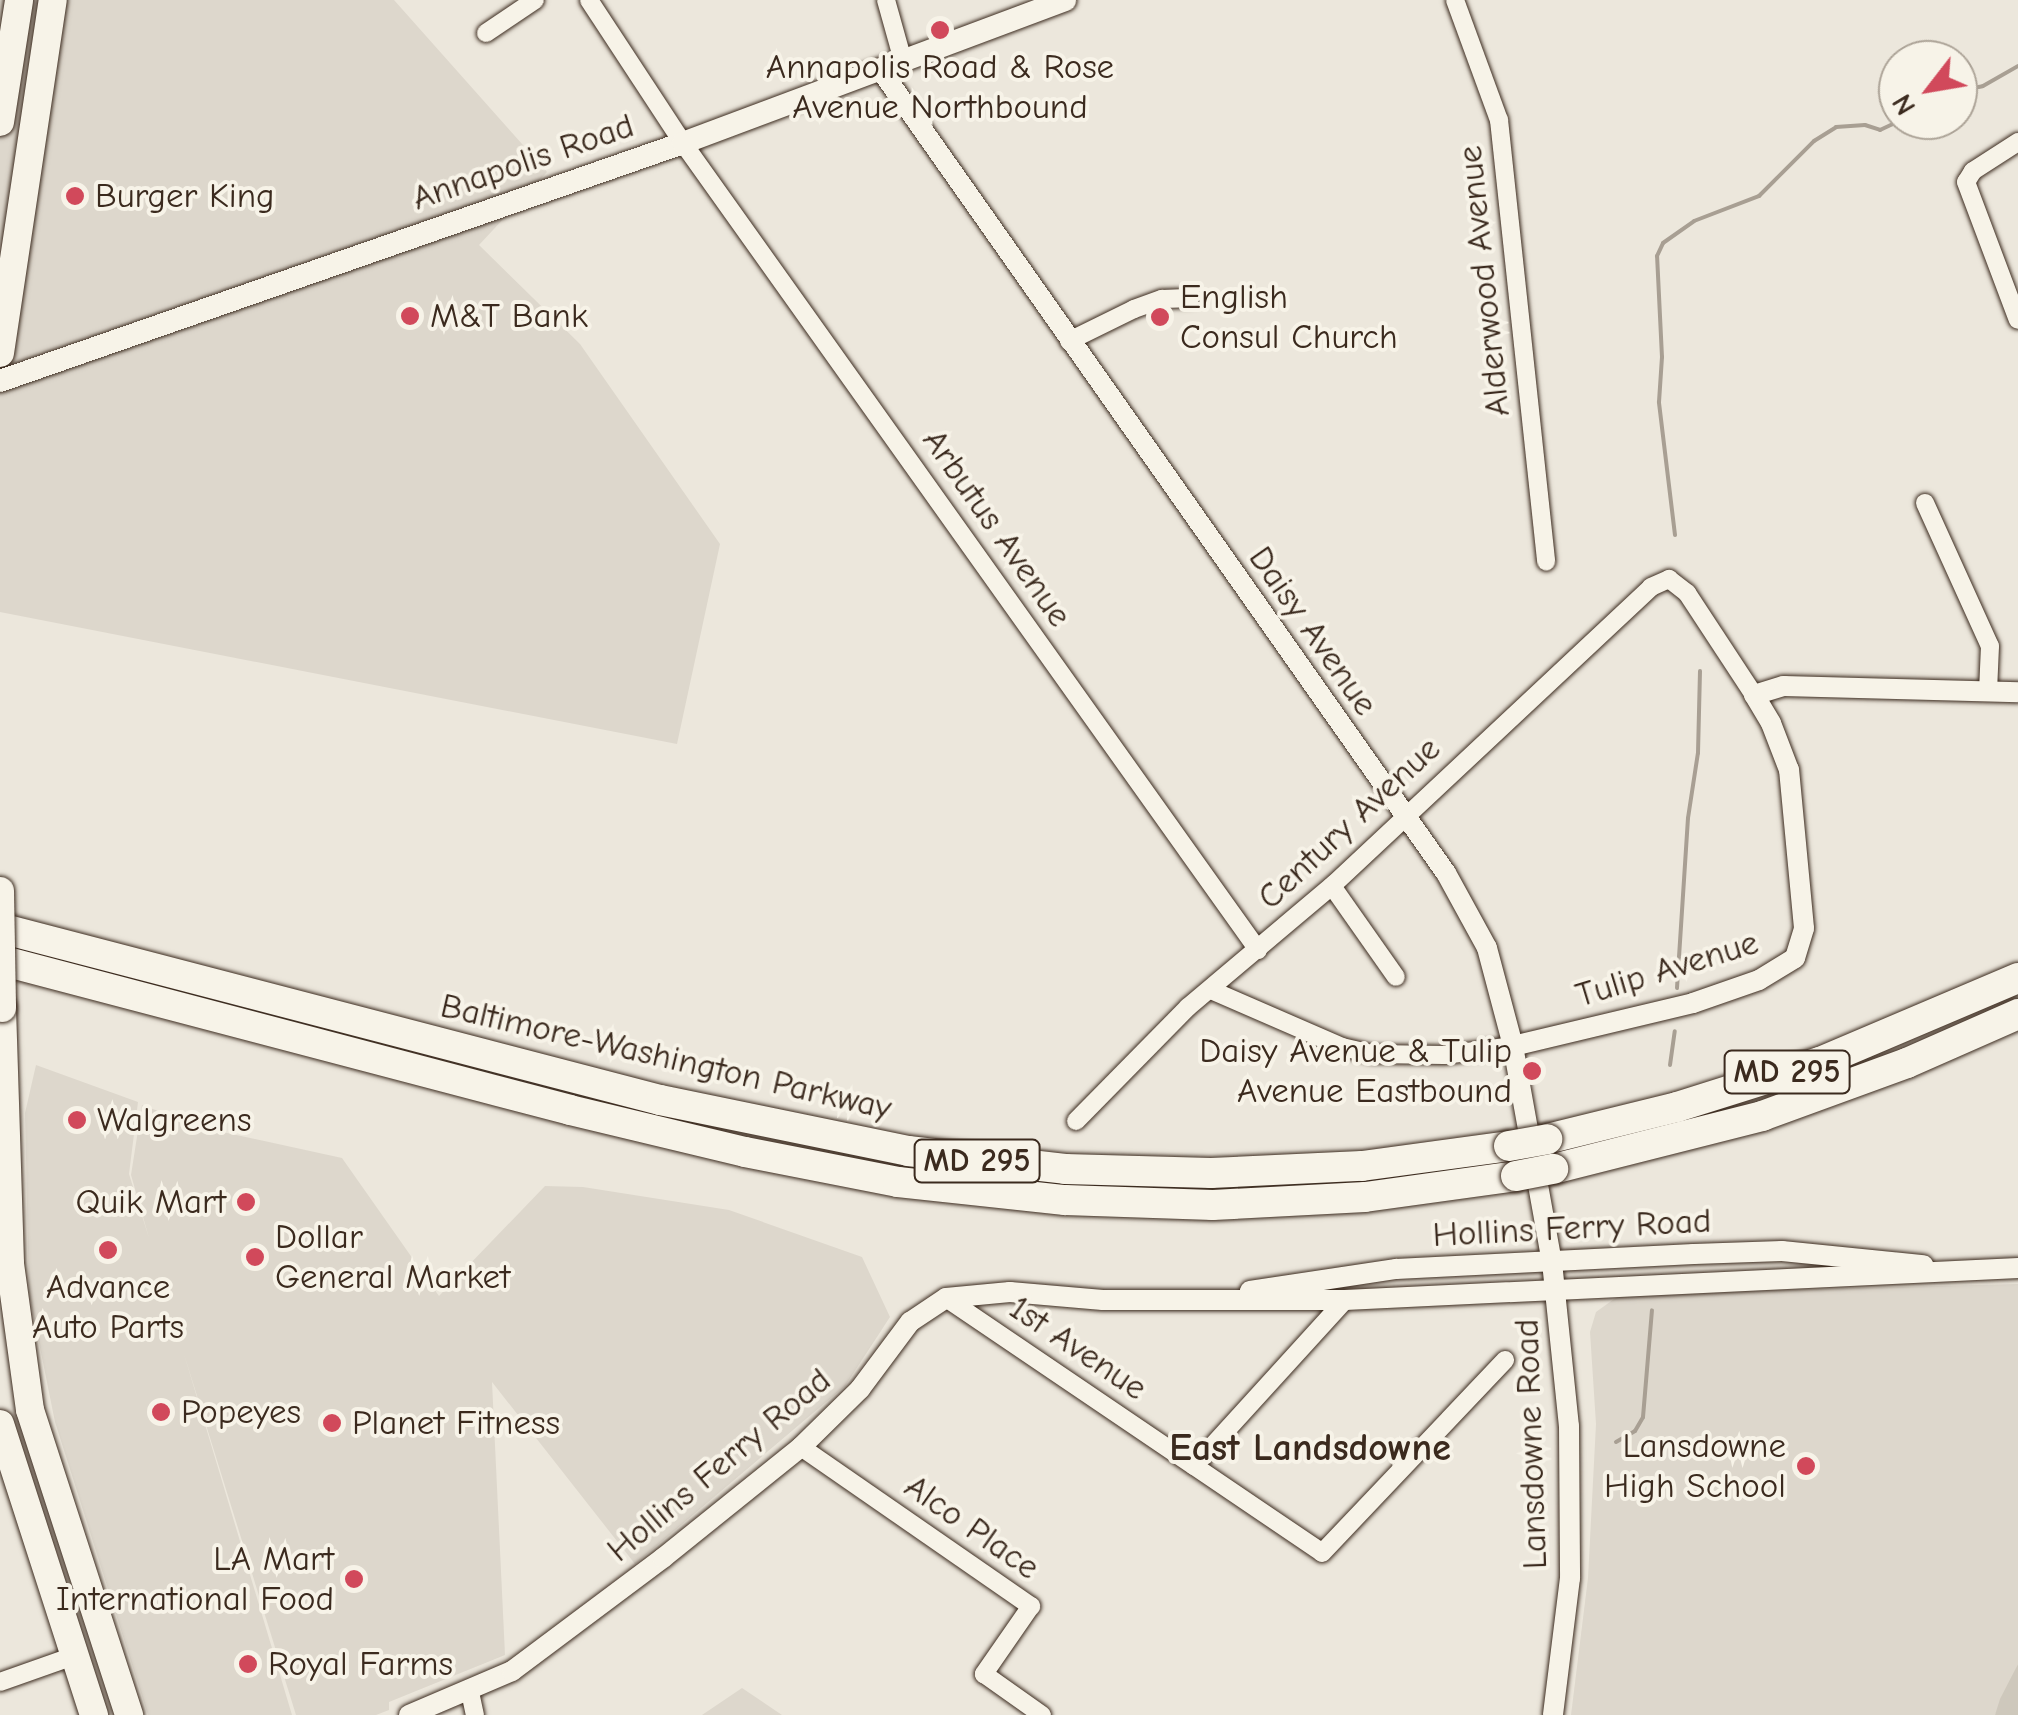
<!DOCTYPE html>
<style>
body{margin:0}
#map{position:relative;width:2018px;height:1715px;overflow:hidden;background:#ece7dc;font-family:"Comic Neue",sans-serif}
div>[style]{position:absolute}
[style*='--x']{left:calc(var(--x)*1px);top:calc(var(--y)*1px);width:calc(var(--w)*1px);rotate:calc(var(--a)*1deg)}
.built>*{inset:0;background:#ddd7cc}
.green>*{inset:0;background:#cec8bc}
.stream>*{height:4px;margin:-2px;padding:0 2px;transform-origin:2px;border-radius:2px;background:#a89f93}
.roads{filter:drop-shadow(0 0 2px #3b2a1e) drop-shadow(0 0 2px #3b2a1e)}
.minor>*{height:18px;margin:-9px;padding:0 9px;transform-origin:9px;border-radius:9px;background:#f7f3e8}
.tertiary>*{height:20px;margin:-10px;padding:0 10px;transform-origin:10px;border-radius:10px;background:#f7f3e8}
.secondary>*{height:22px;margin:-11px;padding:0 11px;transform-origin:11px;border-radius:11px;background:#f7f3e8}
.primary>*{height:28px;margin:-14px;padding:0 14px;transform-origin:14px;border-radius:14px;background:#f7f3e8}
.motorway>*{height:30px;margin:-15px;padding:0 15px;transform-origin:15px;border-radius:15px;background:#f7f3e8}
.bridges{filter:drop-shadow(0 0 2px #3b2a1e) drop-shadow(0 0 2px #3b2a1e)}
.primary-bridge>*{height:28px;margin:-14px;padding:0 14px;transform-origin:14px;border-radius:14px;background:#f7f3e8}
.motorway-bridge>*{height:30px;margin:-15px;padding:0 15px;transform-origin:15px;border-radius:15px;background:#f7f3e8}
.dots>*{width:28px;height:28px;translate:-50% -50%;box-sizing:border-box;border:5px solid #f7f3e8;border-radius:50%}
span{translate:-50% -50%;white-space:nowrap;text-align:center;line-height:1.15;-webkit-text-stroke:8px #f7f3e8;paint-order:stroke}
.shield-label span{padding:2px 8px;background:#f7f3e8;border:2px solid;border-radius:8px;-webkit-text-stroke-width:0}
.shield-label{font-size:32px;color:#3b2a1e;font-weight:700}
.poi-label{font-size:35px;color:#3b2a1e}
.left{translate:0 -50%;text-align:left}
.right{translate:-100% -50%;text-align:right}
.street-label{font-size:35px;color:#3b2a1e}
.neighbourhood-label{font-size:38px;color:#3b2a1e;font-weight:700}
.north{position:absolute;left:1878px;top:40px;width:100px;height:100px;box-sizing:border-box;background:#f7f3e8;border:2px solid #aca397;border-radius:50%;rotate:239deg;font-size:28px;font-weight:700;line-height:40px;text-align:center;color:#3b2a1e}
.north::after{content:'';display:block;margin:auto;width:35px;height:45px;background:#d1495b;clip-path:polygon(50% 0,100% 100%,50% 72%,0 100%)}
</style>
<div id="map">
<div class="built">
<i style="clip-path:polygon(0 0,394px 0,547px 172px,479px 245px,580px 344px,720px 544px,677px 744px,0 612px)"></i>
<i style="clip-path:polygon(36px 1065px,138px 1102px,129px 1174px,149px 1238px,131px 1175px,142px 1105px,204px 1128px,342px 1158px,439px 1296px,545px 1186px,583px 1187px,729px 1210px,862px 1257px,890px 1317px,845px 1386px,635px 1564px,492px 1382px,505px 1655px,389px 1702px,389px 1710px,376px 1715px,296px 1715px,184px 1354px,292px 1715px,148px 1715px,55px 1422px,29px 1293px,25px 1113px)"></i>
<i style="clip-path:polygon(2018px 1284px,2018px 1664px,1995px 1715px,1571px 1715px,1588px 1578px,1596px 1424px,1590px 1332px,1596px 1312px,1621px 1294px)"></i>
<i style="clip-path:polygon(742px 1688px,782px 1715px,702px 1715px)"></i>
</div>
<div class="green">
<i style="clip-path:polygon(2018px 1664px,2018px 1715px,1995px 1715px,2000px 1699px)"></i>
</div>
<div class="stream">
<i style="--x:1958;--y:91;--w:25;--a:-11"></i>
<i style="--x:1983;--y:86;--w:40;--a:-29.7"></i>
<i style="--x:1675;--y:535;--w:134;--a:-96.9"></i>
<i style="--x:1659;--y:402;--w:45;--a:-86.2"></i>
<i style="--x:1662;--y:357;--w:101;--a:-92.8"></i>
<i style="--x:1657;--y:256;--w:14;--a:-65"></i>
<i style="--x:1663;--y:243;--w:38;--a:-35"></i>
<i style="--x:1694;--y:221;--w:70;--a:-21"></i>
<i style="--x:1759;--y:196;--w:78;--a:-45"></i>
<i style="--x:1814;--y:141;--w:26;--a:-32"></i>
<i style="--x:1836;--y:127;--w:29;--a:-4"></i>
<i style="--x:1865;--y:125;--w:16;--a:18"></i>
<i style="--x:1880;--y:130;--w:23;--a:-25"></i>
<i style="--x:1677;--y:988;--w:170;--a:-86.3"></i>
<i style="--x:1688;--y:818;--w:66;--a:-81.3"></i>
<i style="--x:1698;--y:753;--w:82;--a:-88.6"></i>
<i style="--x:1670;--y:1065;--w:34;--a:-82"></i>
<i style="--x:1616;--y:1442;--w:22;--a:-30"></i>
<i style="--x:1635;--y:1431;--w:16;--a:-60"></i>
<i style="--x:1643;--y:1417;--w:107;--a:-85.2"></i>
</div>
<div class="roads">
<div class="minor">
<i style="--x:589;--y:0;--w:171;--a:56.7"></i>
<i style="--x:683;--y:143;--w:991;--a:54.53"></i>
<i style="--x:886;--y:0;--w:63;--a:74.4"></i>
<i style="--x:1455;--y:0;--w:128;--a:69.9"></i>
<i style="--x:1499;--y:120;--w:444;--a:83.9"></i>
<i style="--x:486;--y:33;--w:59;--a:-34"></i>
<i style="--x:2018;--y:142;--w:54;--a:147.2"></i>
<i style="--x:1973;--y:171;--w:13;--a:122"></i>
<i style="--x:1966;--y:182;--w:147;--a:69.4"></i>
<i style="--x:1069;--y:341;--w:72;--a:-26.2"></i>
<i style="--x:1134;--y:309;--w:30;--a:-20"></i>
<i style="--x:1162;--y:299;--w:28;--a:-2"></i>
<i style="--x:1925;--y:503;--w:157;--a:65.6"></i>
<i style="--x:1990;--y:646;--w:46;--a:92.5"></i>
<i style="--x:1332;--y:886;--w:111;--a:54.9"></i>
<i style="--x:1211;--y:990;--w:143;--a:23.5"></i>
<i style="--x:1342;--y:1047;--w:31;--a:13"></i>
<i style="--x:1372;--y:1054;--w:72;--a:0.8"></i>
<i style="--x:1444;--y:1055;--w:70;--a:-7.4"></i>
<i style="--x:1076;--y:1121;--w:160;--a:-45.5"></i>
<i style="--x:1188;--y:1007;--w:191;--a:-40.1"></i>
<i style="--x:1334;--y:884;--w:434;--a:-43.1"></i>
<i style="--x:1651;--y:587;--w:20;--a:-24"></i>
<i style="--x:1669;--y:579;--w:23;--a:38"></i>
<i style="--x:1687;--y:593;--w:122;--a:56.7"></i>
<i style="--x:946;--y:1298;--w:454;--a:34.1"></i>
<i style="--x:1322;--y:1553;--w:266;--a:-46.5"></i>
<i style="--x:801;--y:1447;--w:280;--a:34.7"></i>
<i style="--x:1031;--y:1606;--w:83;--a:124.7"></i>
<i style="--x:984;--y:1674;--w:71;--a:35.3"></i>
<i style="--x:1194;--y:1466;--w:224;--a:-47.7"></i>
<i style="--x:0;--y:1682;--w:78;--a:-19.4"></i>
<i style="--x:470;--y:1692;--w:24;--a:78"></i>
</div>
<div class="tertiary">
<i style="--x:880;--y:69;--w:983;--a:54.86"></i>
<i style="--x:1446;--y:873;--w:85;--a:61.3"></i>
<i style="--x:1487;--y:948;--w:101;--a:75.1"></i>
<i style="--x:1513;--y:1046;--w:219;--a:79.8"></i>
<i style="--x:1552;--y:1262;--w:165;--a:84.1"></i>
<i style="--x:1569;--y:1426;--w:152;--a:89.6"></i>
<i style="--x:1570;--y:1578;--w:138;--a:97.1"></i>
<i style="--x:1513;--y:1046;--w:185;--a:-13.4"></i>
<i style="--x:1693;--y:1003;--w:70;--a:-19.2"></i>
<i style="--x:1759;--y:980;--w:42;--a:-31.4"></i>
<i style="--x:1795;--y:958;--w:31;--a:-73"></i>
<i style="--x:1804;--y:928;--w:159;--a:-95.4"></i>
<i style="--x:1789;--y:770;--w:50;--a:-111"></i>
<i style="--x:1771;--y:723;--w:33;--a:-121"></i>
<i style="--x:1754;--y:695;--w:31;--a:-17"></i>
<i style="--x:1784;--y:686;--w:234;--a:1.5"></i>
<i style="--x:1250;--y:1291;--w:148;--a:-8.6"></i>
<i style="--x:1396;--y:1269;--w:298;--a:-2.9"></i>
<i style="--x:1694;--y:1254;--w:88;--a:-2"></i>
<i style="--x:1782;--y:1251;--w:142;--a:5.7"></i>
<i style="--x:409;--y:1715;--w:112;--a:-23.1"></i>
<i style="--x:512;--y:1671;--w:189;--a:-36.8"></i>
<i style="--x:663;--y:1558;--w:177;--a:-38.8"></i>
<i style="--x:801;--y:1447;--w:83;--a:-44.5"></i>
<i style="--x:860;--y:1389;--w:84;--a:-53.3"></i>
<i style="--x:910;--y:1322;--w:43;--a:-33.7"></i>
<i style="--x:946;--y:1298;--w:64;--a:-5.4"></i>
<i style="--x:1010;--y:1292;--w:93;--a:4.9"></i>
<i style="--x:1103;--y:1300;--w:242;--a:0"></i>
<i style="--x:1345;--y:1300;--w:674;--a:-2.72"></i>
</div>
<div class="secondary">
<i style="--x:0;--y:381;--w:723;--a:-19.21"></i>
<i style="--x:683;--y:143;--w:408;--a:-20.5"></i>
</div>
<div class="primary">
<i style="--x:0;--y:122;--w:123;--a:-81.1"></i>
<i style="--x:0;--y:353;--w:357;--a:-81.5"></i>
<i style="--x:2;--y:1008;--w:256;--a:88.2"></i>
<i style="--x:10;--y:1264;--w:147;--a:82.2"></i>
<i style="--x:30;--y:1410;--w:321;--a:72"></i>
<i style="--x:0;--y:1424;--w:306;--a:72.1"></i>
</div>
<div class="motorway">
<i style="--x:0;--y:928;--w:682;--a:14.61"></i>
<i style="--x:660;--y:1100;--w:253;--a:11.6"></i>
<i style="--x:908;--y:1151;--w:158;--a:6.5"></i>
<i style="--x:1065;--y:1169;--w:146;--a:1.6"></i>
<i style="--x:1211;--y:1173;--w:151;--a:-2.7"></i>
<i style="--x:1362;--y:1166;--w:148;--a:-7.7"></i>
<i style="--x:0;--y:960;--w:589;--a:14.74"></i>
<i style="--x:570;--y:1110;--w:180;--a:13.5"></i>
<i style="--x:745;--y:1152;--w:156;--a:11.1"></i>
<i style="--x:898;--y:1182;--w:168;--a:6.2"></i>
<i style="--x:1065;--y:1200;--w:148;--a:1.9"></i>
<i style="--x:1213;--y:1205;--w:152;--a:-3"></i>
<i style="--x:1365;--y:1197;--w:152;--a:-7.9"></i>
<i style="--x:1547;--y:1139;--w:134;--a:-13.8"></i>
<i style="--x:1677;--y:1107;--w:150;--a:-17.5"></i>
<i style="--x:1820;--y:1062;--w:215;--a:-23"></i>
<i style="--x:1553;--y:1169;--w:216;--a:-14.2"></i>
<i style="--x:1762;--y:1116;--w:154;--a:-20.1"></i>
<i style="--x:1907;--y:1063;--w:121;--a:-23.8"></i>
</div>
</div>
<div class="bridges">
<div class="primary-bridge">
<i style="--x:0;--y:891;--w:117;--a:89"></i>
</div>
<div class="motorway-bridge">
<i style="--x:1509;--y:1146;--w:39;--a:-10"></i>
<i style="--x:1516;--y:1176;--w:38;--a:-11"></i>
</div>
</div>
<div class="dots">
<i style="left:940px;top:30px;background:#d1495b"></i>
<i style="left:75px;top:196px;background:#d1495b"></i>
<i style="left:410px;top:316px;background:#d1495b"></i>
<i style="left:1160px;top:317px;background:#d1495b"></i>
<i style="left:1532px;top:1071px;background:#d1495b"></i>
<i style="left:77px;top:1120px;background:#d1495b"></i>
<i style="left:246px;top:1202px;background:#d1495b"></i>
<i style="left:108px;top:1250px;background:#d1495b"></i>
<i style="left:255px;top:1257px;background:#d1495b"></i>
<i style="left:161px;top:1412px;background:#d1495b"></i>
<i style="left:332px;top:1423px;background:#d1495b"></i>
<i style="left:1806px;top:1466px;background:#d1495b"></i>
<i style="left:354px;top:1579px;background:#d1495b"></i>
<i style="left:248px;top:1664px;background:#d1495b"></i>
</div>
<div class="shield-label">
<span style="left:1787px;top:1072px">MD 295</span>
<span style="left:977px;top:1161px">MD 295</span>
</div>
<div class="poi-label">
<span style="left:940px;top:87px">Annapolis Road &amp; Rose<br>Avenue Northbound</span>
<span class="left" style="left:95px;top:196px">Burger King</span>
<span class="left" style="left:1180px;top:317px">English<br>Consul Church</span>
<span class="left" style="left:430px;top:316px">M&amp;T Bank</span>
<span class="right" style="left:1512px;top:1071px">Daisy Avenue &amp; Tulip<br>Avenue Eastbound</span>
<span class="left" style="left:97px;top:1120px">Walgreens</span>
<span class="right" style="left:226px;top:1202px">Quik Mart</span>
<span class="left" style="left:275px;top:1257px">Dollar<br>General Market</span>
<span style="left:108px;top:1307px">Advance<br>Auto Parts</span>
<span class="left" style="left:181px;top:1412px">Popeyes</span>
<span class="left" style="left:352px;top:1423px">Planet Fitness</span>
<span class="right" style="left:1786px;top:1466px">Lansdowne<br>High School</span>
<span class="right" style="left:334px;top:1579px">LA Mart<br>International Food</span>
<span class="left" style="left:268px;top:1664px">Royal Farms</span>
</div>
<div class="street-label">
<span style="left:523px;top:162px;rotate:-19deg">Annapolis Road</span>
<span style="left:1484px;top:281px;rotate:-96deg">Alderwood Avenue</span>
<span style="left:997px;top:528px;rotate:55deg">Arbutus Avenue</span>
<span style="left:1313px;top:631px;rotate:55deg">Daisy Avenue</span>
<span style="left:1349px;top:823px;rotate:-43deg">Century Avenue</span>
<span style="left:1667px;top:969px;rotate:-17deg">Tulip Avenue</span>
<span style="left:666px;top:1057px;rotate:13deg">Baltimore-Washington Parkway</span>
<span style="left:1572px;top:1228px;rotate:-3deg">Hollins Ferry Road</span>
<span style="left:1078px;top:1348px;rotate:34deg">1st Avenue</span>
<span style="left:1531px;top:1444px;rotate:-92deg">Lansdowne Road</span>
<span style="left:719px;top:1465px;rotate:-40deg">Hollins Ferry Road</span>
<span style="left:972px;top:1527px;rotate:35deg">Alco Place</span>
</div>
<div class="neighbourhood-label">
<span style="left:1310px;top:1449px">East Landsdowne</span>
</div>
<div class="north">N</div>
</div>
